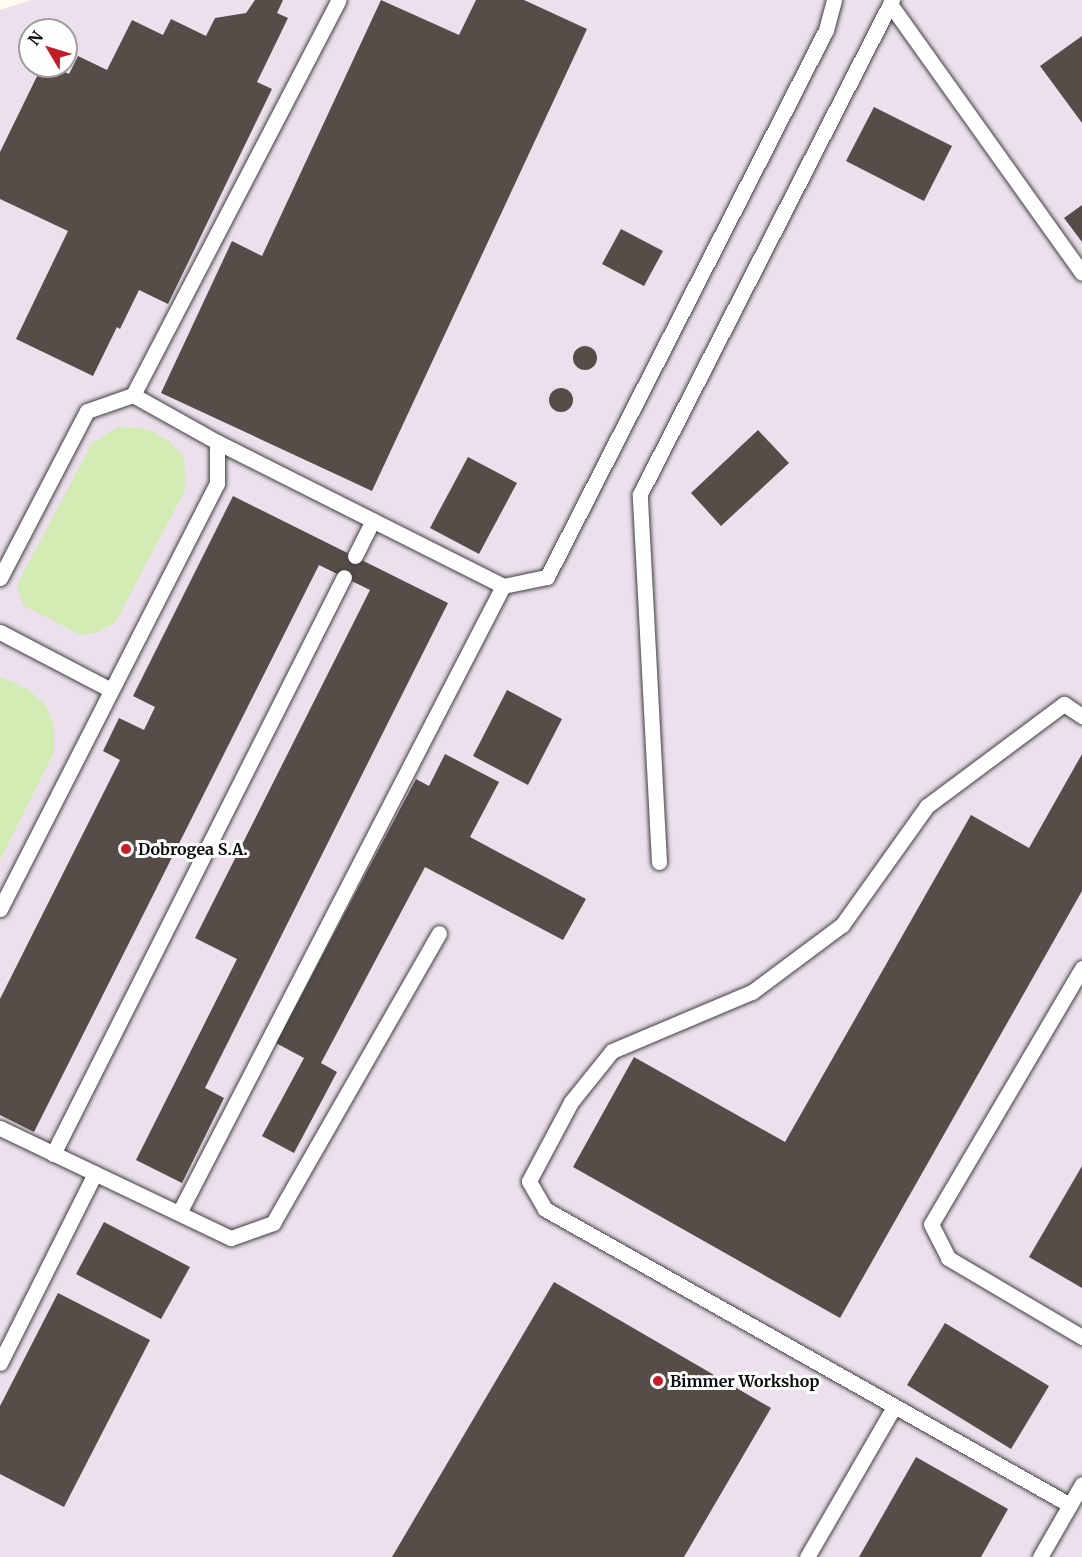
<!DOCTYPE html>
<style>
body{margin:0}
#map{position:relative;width:1082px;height:1557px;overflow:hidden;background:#fffbed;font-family:Merriweather,serif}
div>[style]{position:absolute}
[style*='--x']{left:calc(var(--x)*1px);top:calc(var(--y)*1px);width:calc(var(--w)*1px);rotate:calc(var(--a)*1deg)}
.industrial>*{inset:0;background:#ebe0ec}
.green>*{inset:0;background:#d2ecb4}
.building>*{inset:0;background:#564d48}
.round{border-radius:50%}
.roads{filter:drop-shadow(0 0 2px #404040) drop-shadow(0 0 2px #404040)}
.lane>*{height:15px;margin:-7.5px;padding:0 7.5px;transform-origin:7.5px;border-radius:7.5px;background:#fff}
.dots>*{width:16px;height:16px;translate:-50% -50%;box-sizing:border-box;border:3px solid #fff;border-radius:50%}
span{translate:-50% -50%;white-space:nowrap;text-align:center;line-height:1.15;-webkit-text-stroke:6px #fff;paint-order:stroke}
.poi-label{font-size:16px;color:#0d0d0d;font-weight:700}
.left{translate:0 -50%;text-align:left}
.north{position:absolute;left:18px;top:18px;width:60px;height:60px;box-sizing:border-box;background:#fff;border:2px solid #9e9e9e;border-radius:50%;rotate:308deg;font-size:16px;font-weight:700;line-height:24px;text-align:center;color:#0d0d0d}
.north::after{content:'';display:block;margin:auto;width:21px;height:27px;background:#c51d28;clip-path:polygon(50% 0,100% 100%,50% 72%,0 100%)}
</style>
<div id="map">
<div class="industrial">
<i style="clip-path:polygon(evenodd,31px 0,1082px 0,1082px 1557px,0 1557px,0 10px,31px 0,30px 30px,66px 30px,66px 66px,30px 66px,30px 30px)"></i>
</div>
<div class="green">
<i style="clip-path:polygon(118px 427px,147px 429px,168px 440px,184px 457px,186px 488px,115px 623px,95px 633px,81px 635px,23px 605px,17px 585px,92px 443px)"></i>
<i style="clip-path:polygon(0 677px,28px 689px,46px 706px,54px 726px,54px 752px,0 860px)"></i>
</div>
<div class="building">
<i style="clip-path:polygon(255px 0,283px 0,277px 13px,288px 18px,257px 82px,272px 89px,168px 304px,139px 290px,120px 329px,117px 327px,93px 376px,16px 339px,68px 231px,0 199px,0 152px,42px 66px,53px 66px,69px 74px,78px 56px,107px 70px,132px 20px,163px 35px,171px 19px,206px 36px,215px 18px,246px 13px)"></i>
<i style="clip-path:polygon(381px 0,459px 35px,476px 0,524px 0,587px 29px,372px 491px,161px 393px,232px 241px,262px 256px)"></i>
<i style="clip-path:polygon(1082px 36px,1082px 123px,1040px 66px)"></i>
<i style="clip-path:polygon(874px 107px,952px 146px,924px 201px,846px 161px)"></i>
<i style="clip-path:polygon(1082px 205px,1082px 242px,1064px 218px)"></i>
<i style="clip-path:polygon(621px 229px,663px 251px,644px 286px,602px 264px)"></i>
<i class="round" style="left:573px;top:346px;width:24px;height:24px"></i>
<i class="round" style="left:549px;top:388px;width:24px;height:24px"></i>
<i style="clip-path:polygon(758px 430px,789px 463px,721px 526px,691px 493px)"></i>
<i style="clip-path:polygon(468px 457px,517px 483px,479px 554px,430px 528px)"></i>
<i style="clip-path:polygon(233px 496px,448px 603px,205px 1088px,224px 1098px,182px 1183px,136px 1160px,237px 959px,195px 938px,370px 590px,319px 565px,34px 1132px,0 1115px,0 999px,120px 760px,103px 751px,119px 718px,144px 730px,155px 707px,133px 696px)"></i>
<i style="clip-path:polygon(507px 690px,562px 719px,528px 785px,473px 756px)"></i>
<i style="clip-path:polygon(445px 754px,499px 782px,470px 837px,586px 899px,563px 940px,425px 867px,321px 1063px,337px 1072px,294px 1153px,262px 1136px,304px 1058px,276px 1043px,416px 779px,429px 786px)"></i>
<i style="clip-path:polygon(1082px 754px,1082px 891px,840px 1318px,573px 1167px,634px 1057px,785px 1142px,971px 815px,1029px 848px)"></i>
<i style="clip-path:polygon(1082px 1166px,1082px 1288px,1029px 1257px)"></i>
<i style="clip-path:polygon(104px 1222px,190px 1267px,161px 1319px,76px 1274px)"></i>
<i style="clip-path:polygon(554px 1282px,771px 1408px,684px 1557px,392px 1557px)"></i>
<i style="clip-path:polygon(58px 1293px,150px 1340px,64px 1507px,0 1474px,0 1406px)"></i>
<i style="clip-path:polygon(945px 1323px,1049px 1386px,1011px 1449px,907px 1385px)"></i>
<i style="clip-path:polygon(916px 1457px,1008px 1509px,981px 1557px,859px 1557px)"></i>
</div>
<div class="roads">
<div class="lane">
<i style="--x:890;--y:4;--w:330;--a:54.5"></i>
<i style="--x:217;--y:442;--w:320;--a:26.7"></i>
<i style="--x:503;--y:586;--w:45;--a:-11.6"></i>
<i style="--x:547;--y:577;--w:614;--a:-62.98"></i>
<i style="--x:826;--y:30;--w:31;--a:-75"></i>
<i style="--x:355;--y:556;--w:40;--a:-63.4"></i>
<i style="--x:0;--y:578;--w:188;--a:-62.5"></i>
<i style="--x:87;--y:411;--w:49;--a:-19.2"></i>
<i style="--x:133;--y:395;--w:445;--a:-62.5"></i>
<i style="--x:0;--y:632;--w:125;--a:27.6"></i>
<i style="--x:659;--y:862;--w:368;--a:-93"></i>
<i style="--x:640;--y:494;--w:555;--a:-62.97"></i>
<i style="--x:0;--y:909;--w:477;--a:-63"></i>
<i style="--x:217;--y:484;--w:42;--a:-90"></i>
<i style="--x:217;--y:442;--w:96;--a:-150.8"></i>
<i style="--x:1082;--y:968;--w:297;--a:120.5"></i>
<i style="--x:931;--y:1224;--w:38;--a:63"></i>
<i style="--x:948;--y:1258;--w:156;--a:30.5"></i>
<i style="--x:0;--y:1128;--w:256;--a:25.5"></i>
<i style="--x:231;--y:1238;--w:45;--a:-19.7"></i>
<i style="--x:273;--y:1223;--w:334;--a:-60.2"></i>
<i style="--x:53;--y:1154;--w:646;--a:-63.24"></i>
<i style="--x:179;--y:1213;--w:706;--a:-62.67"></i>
<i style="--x:0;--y:1363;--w:212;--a:-63.4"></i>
<i style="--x:1070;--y:1505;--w:603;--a:-150.59"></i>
<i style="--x:545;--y:1209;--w:32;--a:-120"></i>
<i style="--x:529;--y:1181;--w:89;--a:-62"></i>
<i style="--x:571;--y:1102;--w:65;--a:-51.2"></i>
<i style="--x:612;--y:1051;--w:152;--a:-22.9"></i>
<i style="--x:752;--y:992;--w:112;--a:-36.7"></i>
<i style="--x:842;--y:925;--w:146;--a:-54.5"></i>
<i style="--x:927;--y:806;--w:171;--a:-36.7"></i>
<i style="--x:1064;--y:704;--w:22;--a:34"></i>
<i style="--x:807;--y:1557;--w:173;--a:-59.9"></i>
<i style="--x:1040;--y:1557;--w:84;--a:-60.1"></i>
</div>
</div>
<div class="dots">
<i style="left:126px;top:849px;background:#c51d28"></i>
<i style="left:658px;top:1381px;background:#c51d28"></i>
</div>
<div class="poi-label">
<span class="left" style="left:138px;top:849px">Dobrogea S.A.</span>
<span class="left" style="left:670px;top:1381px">Bimmer Workshop</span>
</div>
<div class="north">N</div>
</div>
